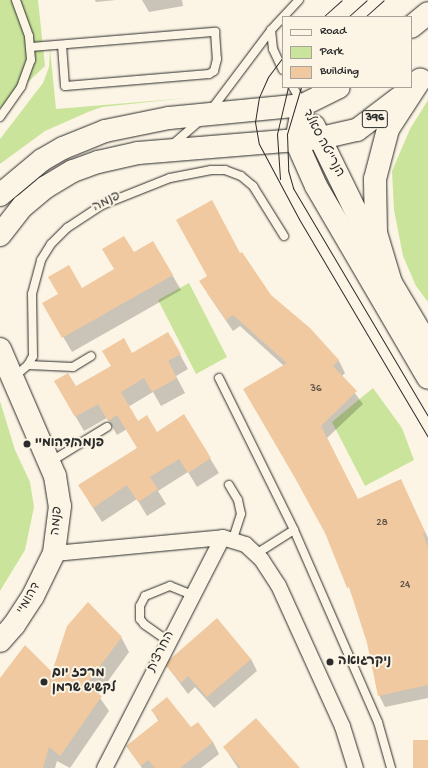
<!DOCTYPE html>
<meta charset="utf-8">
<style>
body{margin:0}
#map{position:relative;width:428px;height:768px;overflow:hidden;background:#fcf5e5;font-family:"Gochi Hand","Playpen Sans Hebrew",sans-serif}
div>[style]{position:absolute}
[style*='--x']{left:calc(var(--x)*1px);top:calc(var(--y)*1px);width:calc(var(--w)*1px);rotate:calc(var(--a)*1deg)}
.green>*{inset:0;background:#cae59b}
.shadow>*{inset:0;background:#0003}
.building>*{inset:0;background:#f0c9a0}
.roads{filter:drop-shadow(0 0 1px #2b2b2b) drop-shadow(0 0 1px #2b2b2b)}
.lane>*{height:8px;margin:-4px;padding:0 4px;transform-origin:4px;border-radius:4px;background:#fcf5e5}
.street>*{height:15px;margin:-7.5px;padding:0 7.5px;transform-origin:7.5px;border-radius:7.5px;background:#fcf5e5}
.secondary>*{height:22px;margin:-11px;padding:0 11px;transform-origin:11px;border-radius:11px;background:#fcf5e5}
.primary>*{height:22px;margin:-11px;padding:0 11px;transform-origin:11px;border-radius:11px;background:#fcf5e5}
.tram>*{height:1px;margin:-0.5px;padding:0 0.5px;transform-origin:0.5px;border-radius:0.5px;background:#2b2b2b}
.dots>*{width:11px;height:11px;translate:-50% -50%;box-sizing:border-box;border:2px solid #fcf5e5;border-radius:50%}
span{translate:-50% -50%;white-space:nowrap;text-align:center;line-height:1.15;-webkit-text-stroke:4px #fcf5e5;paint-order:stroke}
.number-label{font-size:11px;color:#5c5248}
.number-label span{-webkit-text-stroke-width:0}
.shield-label span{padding:1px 3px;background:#fcf5e5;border:1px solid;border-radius:3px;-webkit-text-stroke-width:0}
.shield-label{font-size:12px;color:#2b2b2b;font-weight:700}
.street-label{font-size:13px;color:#2b2b2b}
.poi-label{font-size:13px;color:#2b2b2b;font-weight:700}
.left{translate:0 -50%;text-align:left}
.legend{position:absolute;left:282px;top:16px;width:130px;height:72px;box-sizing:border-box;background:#fcf5e5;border:1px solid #a8a49b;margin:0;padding:5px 7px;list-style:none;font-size:12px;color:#2b2b2b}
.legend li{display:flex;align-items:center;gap:8px;height:20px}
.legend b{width:20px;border:1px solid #a8a49b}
</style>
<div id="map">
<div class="green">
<i style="clip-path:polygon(0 0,38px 0,45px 66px,0 108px)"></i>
<i style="clip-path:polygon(50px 49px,56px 109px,187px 98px,102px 107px,88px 112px,45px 131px,0 164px,0 139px,43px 83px,49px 67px)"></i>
<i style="clip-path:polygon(428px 100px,428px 302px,416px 286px,403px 256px,394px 210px,392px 171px,410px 129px)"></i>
<i style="clip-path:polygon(189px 283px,227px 357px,196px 374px,158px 300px)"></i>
<i style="clip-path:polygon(373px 388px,402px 428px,414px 460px,365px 486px,332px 422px)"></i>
<i style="clip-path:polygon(0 401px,15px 450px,30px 482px,34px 507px,25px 550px,0 591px)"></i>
</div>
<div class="shadow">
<i style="clip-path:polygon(95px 0,116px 0,96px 2px)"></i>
<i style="clip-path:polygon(142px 0,182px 0,183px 6px,149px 12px)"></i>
<i style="clip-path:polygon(153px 242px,181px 290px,72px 352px,44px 304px,82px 289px,115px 270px,134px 253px)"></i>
<i style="clip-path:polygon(240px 254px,270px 295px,309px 329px,339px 361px,345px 373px,342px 376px,363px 404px,327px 438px,358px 500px,401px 481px,428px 538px,428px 698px,385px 707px,379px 695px,368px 643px,354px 599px,326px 533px,284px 366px,240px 326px,233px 331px,207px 293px)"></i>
<i style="clip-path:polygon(168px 333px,188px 369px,176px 376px,185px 393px,161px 406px,153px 392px,128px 407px,137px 422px,157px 433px,184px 416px,219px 473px,197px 487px,188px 472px,158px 491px,166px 504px,147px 516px,137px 499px,102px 522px,88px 500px,138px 448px,127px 429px,117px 435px,107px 418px,84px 431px,55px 381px,76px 387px)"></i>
<i style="clip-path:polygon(121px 637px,129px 652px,98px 695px,109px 711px,70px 768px,57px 761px,55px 768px,0 768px,0 680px,52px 674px)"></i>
<i style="clip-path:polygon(251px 659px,257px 671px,214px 708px,195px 687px,188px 694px,167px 666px)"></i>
<i style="clip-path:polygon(152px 710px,191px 728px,213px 742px,219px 754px,201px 768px,142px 768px,127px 747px,159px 722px)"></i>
<i style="clip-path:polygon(224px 747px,299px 768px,238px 768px)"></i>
</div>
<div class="building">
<i style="clip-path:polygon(212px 200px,240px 253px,242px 252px,271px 295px,310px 328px,339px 360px,333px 366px,357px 391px,321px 426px,358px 499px,401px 479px,425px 532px,423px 533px,428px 548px,428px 685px,378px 696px,367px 643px,349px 587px,347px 588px,325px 533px,295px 478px,243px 389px,287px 363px,233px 315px,226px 320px,199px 281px,207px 276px,176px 220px)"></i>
<i style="clip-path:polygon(124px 236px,134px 252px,153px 241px,173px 275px,62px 338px,42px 303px,58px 294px,48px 277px,69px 265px,82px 288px,114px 269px,102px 249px)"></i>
<i style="clip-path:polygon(168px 332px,181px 354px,168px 361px,177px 378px,152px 392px,144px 378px,121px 392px,138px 421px,147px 415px,157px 432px,184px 414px,211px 458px,188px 473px,179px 459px,150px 477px,158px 489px,138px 502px,127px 485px,93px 508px,78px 485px,137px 448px,117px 415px,108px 421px,98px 404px,75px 417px,54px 381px,68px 373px,76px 386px,111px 366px,102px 351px,124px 338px,132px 353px)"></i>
<i style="clip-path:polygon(88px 602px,122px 637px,85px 686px,102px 696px,60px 756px,49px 747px,43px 768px,0 768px,0 678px,25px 645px,52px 672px,67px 626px)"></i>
<i style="clip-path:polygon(217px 618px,251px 659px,207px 697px,188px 676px,181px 683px,166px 666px,169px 660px)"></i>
<i style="clip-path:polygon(167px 697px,191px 727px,198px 722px,213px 742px,180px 768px,155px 768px,148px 760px,141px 766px,126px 746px,159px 720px,151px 710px)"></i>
<i style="clip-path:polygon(256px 718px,300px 768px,241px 768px,223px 747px)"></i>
<i style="clip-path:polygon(413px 740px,428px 740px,428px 768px,413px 768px)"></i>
</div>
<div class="roads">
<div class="lane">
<i style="--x:271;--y:30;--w:19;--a:84"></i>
<i style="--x:273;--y:49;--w:23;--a:65"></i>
<i style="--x:31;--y:47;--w:185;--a:-4.7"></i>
<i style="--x:215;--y:32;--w:27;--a:86"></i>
<i style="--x:217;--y:59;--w:12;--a:104"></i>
<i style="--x:214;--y:71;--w:6;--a:149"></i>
<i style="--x:209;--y:74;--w:144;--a:175.2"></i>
<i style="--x:65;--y:86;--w:41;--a:-94.2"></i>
<i style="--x:293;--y:87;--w:18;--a:61"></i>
<i style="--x:211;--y:110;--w:100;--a:-53.1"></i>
<i style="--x:271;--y:30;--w:41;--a:-47"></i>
<i style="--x:0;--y:117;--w:37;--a:-55"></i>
<i style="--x:21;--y:87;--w:29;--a:-70"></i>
<i style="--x:31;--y:60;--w:24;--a:-95"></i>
<i style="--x:29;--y:36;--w:38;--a:-110"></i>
<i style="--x:172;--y:145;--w:38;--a:-41"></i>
<i style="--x:28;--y:365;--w:45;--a:2.5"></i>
<i style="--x:73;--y:367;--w:21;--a:-31"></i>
<i style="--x:14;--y:377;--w:18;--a:-41"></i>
<i style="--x:28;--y:365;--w:10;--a:-61"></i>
<i style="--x:33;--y:356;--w:62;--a:-90.9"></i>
<i style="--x:32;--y:294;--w:35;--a:-75"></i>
<i style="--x:41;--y:260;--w:19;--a:-58"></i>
<i style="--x:51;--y:244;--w:23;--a:-45"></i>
<i style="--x:67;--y:228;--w:42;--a:-33.3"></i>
<i style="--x:102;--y:205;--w:73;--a:-21.7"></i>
<i style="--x:170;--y:178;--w:42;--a:-11"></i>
<i style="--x:211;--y:170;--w:14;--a:0"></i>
<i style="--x:225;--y:170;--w:17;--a:21"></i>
<i style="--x:241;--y:176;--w:16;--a:40"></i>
<i style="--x:253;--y:186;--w:59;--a:58.2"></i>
<i style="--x:219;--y:378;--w:169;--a:63.7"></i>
<i style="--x:294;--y:530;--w:210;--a:66.4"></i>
<i style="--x:378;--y:722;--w:48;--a:74.2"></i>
<i style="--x:50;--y:462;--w:67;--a:-31.6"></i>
<i style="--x:229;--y:485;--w:17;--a:59"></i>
<i style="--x:238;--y:500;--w:14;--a:78"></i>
<i style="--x:241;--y:514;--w:25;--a:108"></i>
<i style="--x:256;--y:554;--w:45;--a:-32.3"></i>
<i style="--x:168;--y:641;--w:29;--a:-145"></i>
<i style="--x:144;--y:624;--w:6;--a:-129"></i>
<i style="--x:140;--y:619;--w:13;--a:-90"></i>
<i style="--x:140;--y:606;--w:11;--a:-63"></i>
<i style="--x:145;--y:596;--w:27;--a:-22"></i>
<i style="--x:170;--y:586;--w:24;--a:22"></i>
</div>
<div class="street">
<i style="--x:54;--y:553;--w:169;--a:-5.4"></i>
<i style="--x:222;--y:537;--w:24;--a:17"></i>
<i style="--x:245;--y:544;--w:22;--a:43"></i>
<i style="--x:261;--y:559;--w:31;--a:57"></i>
<i style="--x:278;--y:585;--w:155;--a:65.6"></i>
<i style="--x:342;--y:726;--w:44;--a:72.8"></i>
<i style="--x:104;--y:768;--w:259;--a:-62.9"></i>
</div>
<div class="secondary">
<i style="--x:303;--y:105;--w:37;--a:101"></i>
<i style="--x:296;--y:141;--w:49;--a:66"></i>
<i style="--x:316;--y:186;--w:222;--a:59.7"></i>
<i style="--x:314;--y:126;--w:175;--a:63.9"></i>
<i style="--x:391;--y:283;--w:72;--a:59.2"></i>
<i style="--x:0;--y:195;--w:55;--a:-39.8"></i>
<i style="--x:42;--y:160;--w:24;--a:-30"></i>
<i style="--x:63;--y:148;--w:45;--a:-22"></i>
<i style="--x:105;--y:131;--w:65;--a:-11.5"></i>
<i style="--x:169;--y:118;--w:135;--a:-5.5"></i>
<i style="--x:0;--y:235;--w:37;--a:-52"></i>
<i style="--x:23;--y:206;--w:30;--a:-40"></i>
<i style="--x:46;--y:187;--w:31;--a:-31"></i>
<i style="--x:73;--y:171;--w:27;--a:-20"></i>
<i style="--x:98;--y:162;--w:41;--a:-12.7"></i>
<i style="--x:138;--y:153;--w:184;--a:-4.7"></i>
<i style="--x:0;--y:349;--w:138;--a:66.6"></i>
<i style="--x:55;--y:476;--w:30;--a:81"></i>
<i style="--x:60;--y:506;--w:47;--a:97.3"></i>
<i style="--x:54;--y:553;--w:48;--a:116"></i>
<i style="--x:33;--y:596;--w:35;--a:123"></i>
<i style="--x:14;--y:625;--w:21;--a:131"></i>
</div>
<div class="primary">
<i style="--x:411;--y:27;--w:22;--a:-39"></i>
<i style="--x:303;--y:105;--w:40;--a:-26.6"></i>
<i style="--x:321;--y:138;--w:37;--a:-13"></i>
<i style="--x:357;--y:130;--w:53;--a:-37.3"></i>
<i style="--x:391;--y:283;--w:52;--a:-106.7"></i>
<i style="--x:376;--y:233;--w:54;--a:-91.1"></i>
<i style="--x:375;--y:179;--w:52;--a:-75.4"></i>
<i style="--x:388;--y:129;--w:59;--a:-56.9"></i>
</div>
</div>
<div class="tram">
<i style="--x:323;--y:17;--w:25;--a:-42"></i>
<i style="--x:348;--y:17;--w:25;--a:-42"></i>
<i style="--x:365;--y:17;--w:25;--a:-42"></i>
<i style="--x:283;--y:57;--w:25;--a:127"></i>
<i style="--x:268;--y:77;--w:22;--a:114"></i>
<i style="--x:259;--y:97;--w:25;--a:99"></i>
<i style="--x:255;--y:122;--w:22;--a:80"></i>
<i style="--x:259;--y:144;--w:85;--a:61.9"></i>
<i style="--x:299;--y:219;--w:253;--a:59.4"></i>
<i style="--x:301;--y:87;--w:49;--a:106.6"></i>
<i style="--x:287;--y:134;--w:36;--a:88"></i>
<i style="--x:288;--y:170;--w:19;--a:74"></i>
<i style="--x:293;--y:188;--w:265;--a:59.4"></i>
<i style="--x:280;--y:179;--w:45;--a:-93.8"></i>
<i style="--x:277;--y:134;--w:48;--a:-76.8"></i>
</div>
<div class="dots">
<i style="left:27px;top:444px;background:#2b2b2b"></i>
<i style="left:330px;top:662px;background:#2b2b2b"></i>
<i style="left:44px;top:682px;background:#2b2b2b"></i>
</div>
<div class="number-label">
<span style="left:316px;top:389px">36</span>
<span style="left:382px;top:523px">28</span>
<span style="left:405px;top:585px">24</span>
</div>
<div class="shield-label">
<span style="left:375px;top:119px">396</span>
</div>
<div class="street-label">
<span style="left:322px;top:144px;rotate:62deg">הנרייטה סאלד</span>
<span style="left:107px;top:203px;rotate:-27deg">פנמה</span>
<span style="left:58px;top:521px;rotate:-85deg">פנמה</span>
<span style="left:30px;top:599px;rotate:-60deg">דהומיי</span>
<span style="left:162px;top:652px;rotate:-63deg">החרצית</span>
</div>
<div class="poi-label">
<span class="left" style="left:35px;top:444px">פנמה/דהומיי</span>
<span class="left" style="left:338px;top:662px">ניקרגואה</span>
<span class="left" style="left:52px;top:682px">מרכז יום<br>לקשיש שרמן</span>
</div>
<ul class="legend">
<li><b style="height:5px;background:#fcf5e5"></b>Road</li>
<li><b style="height:11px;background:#cae59b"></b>Park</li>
<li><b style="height:11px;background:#f0c9a0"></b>Building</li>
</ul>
</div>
